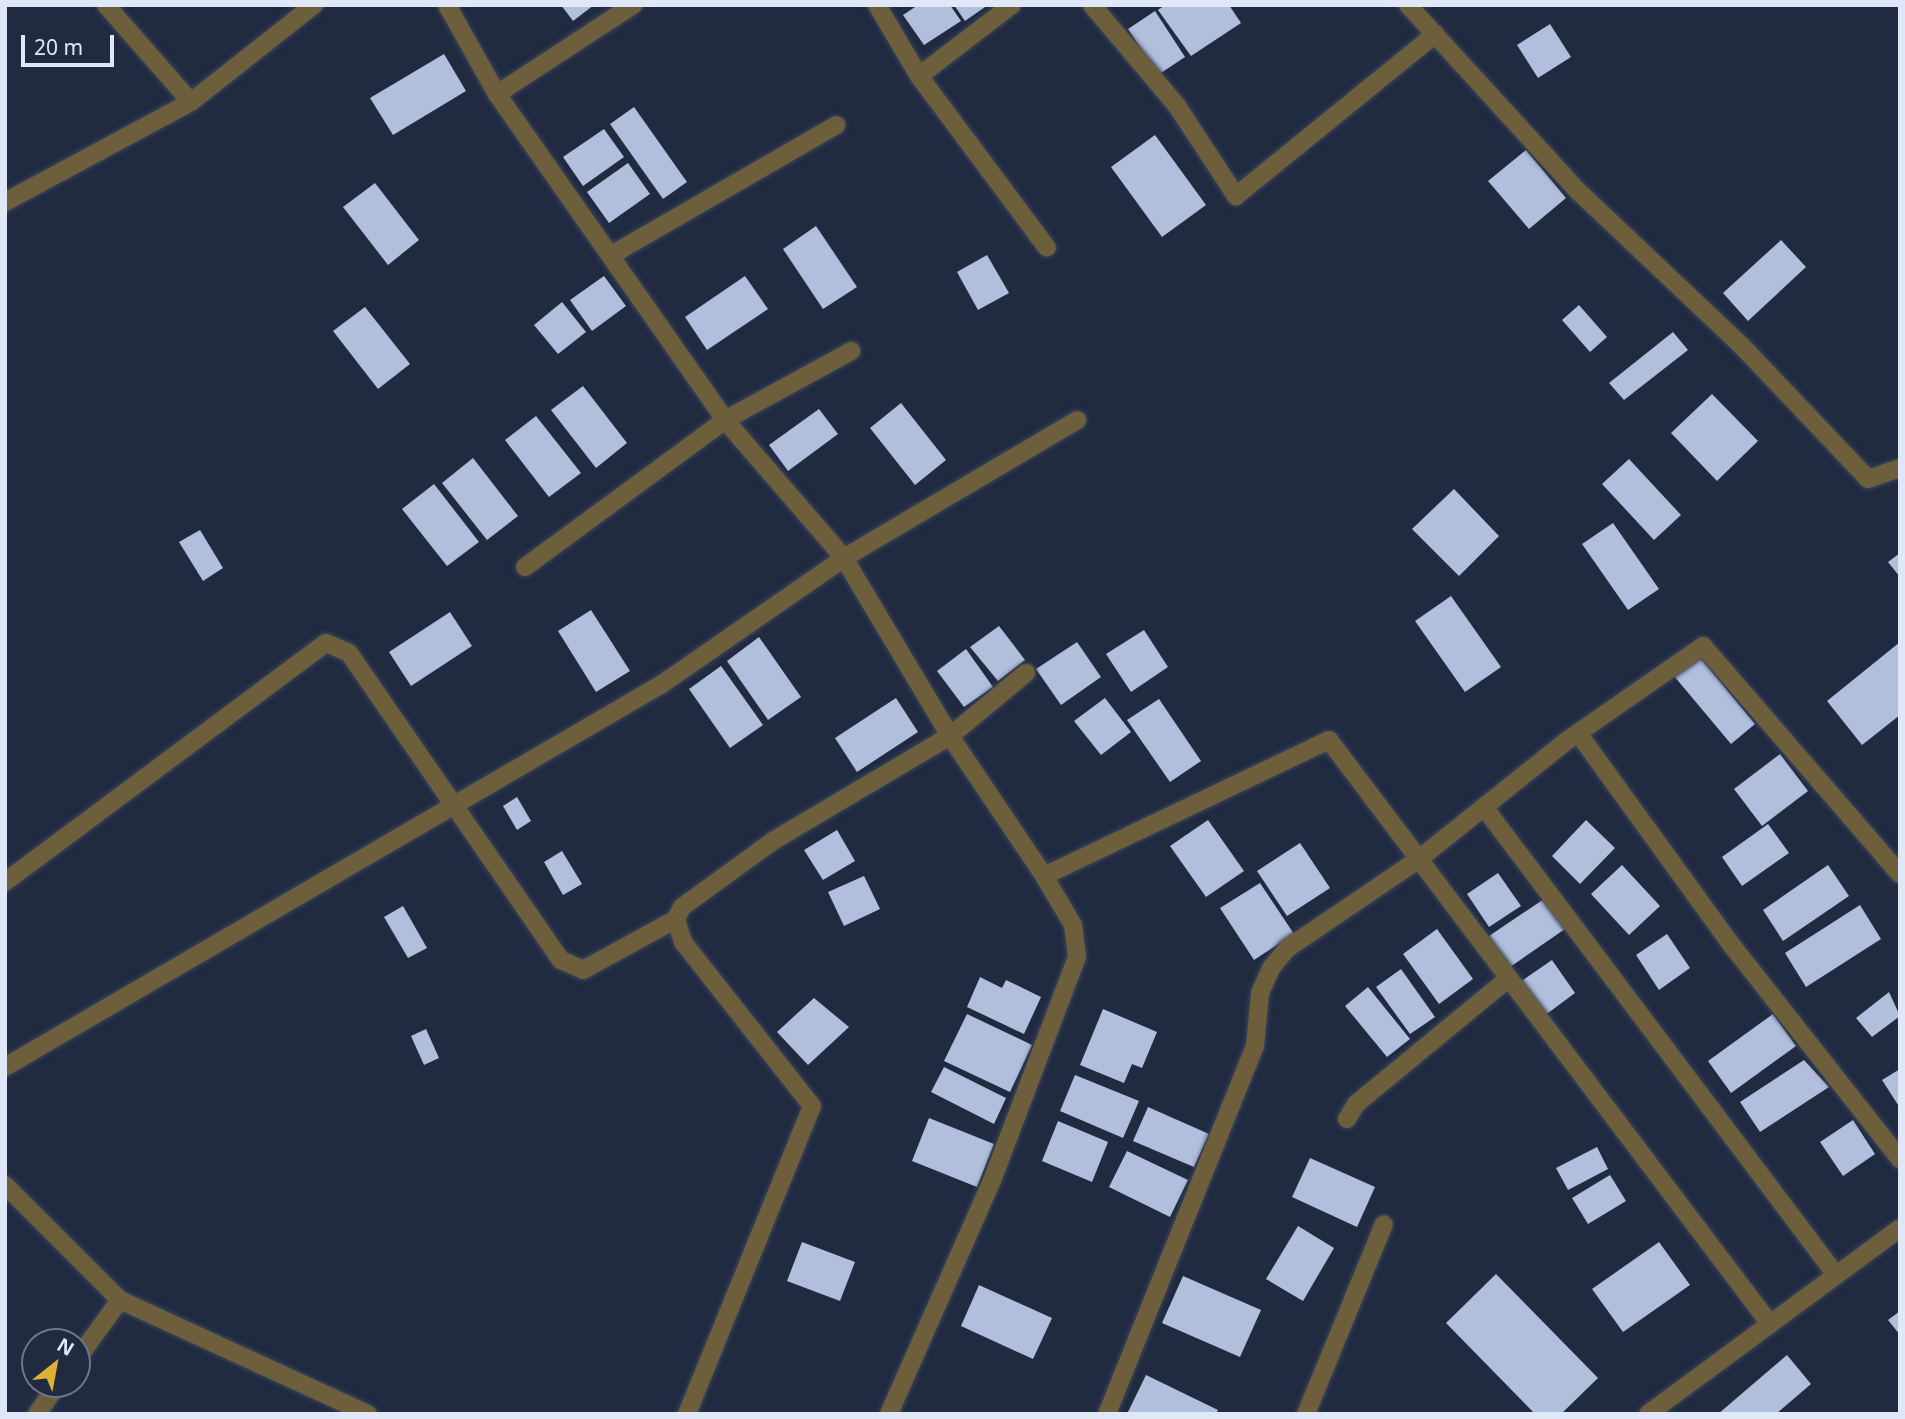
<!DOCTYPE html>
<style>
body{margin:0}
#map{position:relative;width:1905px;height:1419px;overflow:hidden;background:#202a41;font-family:"Noto Sans",sans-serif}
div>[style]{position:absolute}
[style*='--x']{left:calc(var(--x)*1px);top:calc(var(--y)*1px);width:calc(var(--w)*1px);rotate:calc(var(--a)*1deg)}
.building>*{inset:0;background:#b1bfdd}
.roads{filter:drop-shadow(0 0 2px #3b455a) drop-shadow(0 0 2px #3b455a)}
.minor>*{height:18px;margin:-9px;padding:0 9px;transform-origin:9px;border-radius:9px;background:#6d5e3c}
.tertiary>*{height:18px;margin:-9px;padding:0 9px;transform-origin:9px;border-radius:9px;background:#6d5e3c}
span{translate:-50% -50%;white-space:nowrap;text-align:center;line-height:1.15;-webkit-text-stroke:7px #202a41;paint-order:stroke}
.frame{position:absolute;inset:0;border:7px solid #e0e8f7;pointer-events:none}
.north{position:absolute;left:21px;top:1328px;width:70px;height:70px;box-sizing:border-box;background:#202a41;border:2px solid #6d768a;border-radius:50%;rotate:31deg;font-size:19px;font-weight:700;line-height:28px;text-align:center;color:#e0e8f7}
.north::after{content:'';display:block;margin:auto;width:24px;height:32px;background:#e0b034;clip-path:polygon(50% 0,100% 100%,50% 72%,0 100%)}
.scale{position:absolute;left:21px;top:35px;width:93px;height:32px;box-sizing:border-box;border:4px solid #e0e8f7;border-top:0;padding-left:9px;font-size:21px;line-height:24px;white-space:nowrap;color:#e0e8f7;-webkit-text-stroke:5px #202a41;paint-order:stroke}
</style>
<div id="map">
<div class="building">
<i style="clip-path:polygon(561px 5px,594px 5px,573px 21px)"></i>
<i style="clip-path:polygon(918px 5px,950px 5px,961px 21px,924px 45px,903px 15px)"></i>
<i style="clip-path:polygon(954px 5px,988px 5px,965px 21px)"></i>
<i style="clip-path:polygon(1165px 5px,1229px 5px,1241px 23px,1191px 56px,1158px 10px)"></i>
<i style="clip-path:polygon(1155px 11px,1185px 57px,1158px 75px,1128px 29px)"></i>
<i style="clip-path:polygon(1550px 24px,1571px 57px,1538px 78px,1517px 45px)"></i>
<i style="clip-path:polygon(444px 54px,466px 91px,393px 135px,370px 98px)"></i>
<i style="clip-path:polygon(634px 107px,687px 182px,663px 199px,610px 124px)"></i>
<i style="clip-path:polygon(604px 129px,624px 157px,583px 186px,563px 157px)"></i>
<i style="clip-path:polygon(1155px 135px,1206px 205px,1162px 237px,1111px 167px)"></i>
<i style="clip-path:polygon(1526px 150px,1566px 198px,1529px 229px,1488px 181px)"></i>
<i style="clip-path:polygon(628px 163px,650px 194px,609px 223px,587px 192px)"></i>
<i style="clip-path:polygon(375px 183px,419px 240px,388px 265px,343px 207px)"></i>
<i style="clip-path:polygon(816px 226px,857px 287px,823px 309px,783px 249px)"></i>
<i style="clip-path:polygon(1781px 240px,1806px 267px,1748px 321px,1723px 293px)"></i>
<i style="clip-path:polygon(987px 255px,1009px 293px,978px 310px,957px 272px)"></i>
<i style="clip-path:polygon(604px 276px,626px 306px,592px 331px,570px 300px)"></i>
<i style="clip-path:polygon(745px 276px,768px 309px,707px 350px,685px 317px)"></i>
<i style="clip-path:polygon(562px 302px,586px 332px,558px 354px,534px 325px)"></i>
<i style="clip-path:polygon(1579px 305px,1607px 337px,1590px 352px,1562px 320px)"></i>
<i style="clip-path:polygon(365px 307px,410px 364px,378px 389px,333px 331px)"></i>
<i style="clip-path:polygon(1673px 332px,1688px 350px,1624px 400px,1609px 383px)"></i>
<i style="clip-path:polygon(583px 386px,627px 443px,596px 468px,551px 410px)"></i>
<i style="clip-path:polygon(1712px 394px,1758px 441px,1717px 481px,1671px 433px)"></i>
<i style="clip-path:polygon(901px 403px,946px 460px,915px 485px,870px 428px)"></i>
<i style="clip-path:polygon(819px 409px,838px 434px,788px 471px,769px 445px)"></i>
<i style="clip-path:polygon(536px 416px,581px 473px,549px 497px,505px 440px)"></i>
<i style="clip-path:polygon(473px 458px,518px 516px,487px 540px,442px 483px)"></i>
<i style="clip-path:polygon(1629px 459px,1681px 515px,1654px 540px,1602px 484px)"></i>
<i style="clip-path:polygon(434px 484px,479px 542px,447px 566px,402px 509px)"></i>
<i style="clip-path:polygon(1454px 489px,1499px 536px,1459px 576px,1412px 529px)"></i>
<i style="clip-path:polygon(1613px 523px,1659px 589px,1628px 610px,1582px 544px)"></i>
<i style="clip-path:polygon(200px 530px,223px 568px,203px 581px,179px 542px)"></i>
<i style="clip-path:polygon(1900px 553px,1900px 577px,1888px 562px)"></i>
<i style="clip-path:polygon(1451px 596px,1501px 667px,1465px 692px,1415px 621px)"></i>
<i style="clip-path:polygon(591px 610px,630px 671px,596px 692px,558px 631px)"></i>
<i style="clip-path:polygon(450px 612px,472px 646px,411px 686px,389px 652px)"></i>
<i style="clip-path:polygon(999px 626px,1025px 660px,998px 681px,970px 647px)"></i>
<i style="clip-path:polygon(1144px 630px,1168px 667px,1131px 692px,1106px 654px)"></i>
<i style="clip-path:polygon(759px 637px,801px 697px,768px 720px,727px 661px)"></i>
<i style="clip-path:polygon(1077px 642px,1101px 677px,1061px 705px,1036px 669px)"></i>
<i style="clip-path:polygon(1900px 642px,1900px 715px,1862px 745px,1827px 701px)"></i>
<i style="clip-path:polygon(966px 649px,993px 687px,964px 707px,937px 671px)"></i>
<i style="clip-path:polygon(1699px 656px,1755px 724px,1731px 744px,1674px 676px)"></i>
<i style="clip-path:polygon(721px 666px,763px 725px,730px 748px,689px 689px)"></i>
<i style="clip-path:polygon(896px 698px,918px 732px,857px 772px,835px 738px)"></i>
<i style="clip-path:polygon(1105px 698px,1131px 732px,1101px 755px,1074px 721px)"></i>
<i style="clip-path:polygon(1159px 699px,1201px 761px,1170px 782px,1127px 720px)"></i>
<i style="clip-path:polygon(1780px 754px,1808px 791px,1762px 826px,1734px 789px)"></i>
<i style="clip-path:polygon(517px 797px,531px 821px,517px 830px,503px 806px)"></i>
<i style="clip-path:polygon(1208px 820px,1244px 871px,1206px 897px,1170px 846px)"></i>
<i style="clip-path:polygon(1586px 820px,1615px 848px,1580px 884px,1552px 856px)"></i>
<i style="clip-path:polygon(1768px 824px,1789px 853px,1742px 886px,1722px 857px)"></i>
<i style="clip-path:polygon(837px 830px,855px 861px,823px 880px,804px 850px)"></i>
<i style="clip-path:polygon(1300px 843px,1330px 888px,1287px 916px,1257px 871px)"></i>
<i style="clip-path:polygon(562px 851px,582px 884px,563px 895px,544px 862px)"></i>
<i style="clip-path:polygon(1622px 865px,1660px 906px,1629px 935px,1591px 894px)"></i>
<i style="clip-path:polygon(1828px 865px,1849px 896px,1783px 941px,1763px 910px)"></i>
<i style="clip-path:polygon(1498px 873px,1521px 906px,1489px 927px,1467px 894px)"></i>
<i style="clip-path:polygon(864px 876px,880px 909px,844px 926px,828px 892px)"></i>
<i style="clip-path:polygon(1260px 883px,1294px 934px,1254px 960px,1220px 908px)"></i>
<i style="clip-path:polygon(1544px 899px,1565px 929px,1510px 967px,1489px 936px)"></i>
<i style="clip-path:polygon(1860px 905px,1881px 939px,1806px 987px,1785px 953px)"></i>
<i style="clip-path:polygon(403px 906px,427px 948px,408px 958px,384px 917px)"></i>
<i style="clip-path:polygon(1437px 929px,1473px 979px,1439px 1004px,1403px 954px)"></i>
<i style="clip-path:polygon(1667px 934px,1690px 968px,1659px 990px,1636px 955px)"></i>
<i style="clip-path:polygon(1552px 960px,1575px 993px,1544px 1016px,1520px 982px)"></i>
<i style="clip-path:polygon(1401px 969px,1435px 1017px,1410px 1034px,1376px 987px)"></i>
<i style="clip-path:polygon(980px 977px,1002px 988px,1006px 980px,1041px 997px,1024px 1034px,967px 1007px)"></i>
<i style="clip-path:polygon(1368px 987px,1410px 1039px,1387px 1057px,1345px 1006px)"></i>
<i style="clip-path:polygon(1889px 992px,1900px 1016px,1872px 1037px,1856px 1018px)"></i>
<i style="clip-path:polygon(814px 998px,849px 1027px,808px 1065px,777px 1032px)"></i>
<i style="clip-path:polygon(1103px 1009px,1157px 1032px,1142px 1068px,1132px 1064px,1124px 1083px,1080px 1065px)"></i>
<i style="clip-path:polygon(967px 1014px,1032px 1045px,1010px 1092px,944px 1061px)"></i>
<i style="clip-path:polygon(1773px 1014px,1796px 1046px,1731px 1093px,1708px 1061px)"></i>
<i style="clip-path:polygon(426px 1029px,439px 1058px,424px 1065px,411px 1036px)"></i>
<i style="clip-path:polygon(1804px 1060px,1829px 1087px,1760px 1132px,1740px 1102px)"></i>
<i style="clip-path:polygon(944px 1067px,1006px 1098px,994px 1124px,931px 1092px)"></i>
<i style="clip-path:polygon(1900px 1069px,1900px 1108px,1882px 1080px)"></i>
<i style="clip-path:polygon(1075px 1075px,1139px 1101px,1123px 1138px,1060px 1111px)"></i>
<i style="clip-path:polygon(1148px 1107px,1209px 1134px,1194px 1167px,1133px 1141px)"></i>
<i style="clip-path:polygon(929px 1118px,994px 1144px,977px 1187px,912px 1161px)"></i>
<i style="clip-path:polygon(1853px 1120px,1875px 1154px,1843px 1176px,1820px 1142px)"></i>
<i style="clip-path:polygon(1058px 1121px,1108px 1142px,1092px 1182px,1042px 1161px)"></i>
<i style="clip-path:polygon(1597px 1147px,1608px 1169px,1568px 1190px,1556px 1168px)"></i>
<i style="clip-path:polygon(1127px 1151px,1188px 1180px,1170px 1217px,1109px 1187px)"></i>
<i style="clip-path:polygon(1310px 1158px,1375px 1187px,1357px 1227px,1292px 1197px)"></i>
<i style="clip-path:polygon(1610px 1175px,1626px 1201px,1588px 1224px,1572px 1198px)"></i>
<i style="clip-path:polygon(1298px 1226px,1334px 1248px,1303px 1301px,1266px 1279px)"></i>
<i style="clip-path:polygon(802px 1242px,855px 1262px,840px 1301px,787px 1281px)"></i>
<i style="clip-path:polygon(1659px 1242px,1690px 1285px,1623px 1332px,1592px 1289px)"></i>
<i style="clip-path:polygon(1496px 1274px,1598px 1378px,1561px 1414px,1535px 1414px,1446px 1323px)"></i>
<i style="clip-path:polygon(1183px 1276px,1261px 1310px,1240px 1357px,1162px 1323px)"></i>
<i style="clip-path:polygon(979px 1285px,1052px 1318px,1033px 1359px,961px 1326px)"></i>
<i style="clip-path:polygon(1900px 1311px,1900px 1335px,1888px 1320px)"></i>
<i style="clip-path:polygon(1787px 1355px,1811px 1384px,1776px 1414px,1718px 1414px)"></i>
<i style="clip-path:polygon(1146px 1375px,1218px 1410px,1216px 1414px,1127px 1414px)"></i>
</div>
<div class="roads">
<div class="minor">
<i style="--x:106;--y:5;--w:129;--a:48.8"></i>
<i style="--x:447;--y:5;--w:102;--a:60.7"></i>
<i style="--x:497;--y:94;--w:398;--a:55"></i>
<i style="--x:725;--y:420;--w:182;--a:49.2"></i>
<i style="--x:844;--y:558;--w:207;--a:59.2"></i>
<i style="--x:950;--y:736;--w:169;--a:56.1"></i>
<i style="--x:1044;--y:876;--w:316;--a:-25.5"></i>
<i style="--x:1329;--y:740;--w:732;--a:52.94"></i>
<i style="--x:877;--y:5;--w:82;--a:59.4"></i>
<i style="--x:919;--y:76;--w:214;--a:53.3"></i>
<i style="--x:1092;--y:5;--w:132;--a:49.9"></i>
<i style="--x:1177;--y:106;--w:108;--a:56.8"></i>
<i style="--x:1236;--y:196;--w:257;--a:-39.1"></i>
<i style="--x:1408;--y:5;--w:253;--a:47.6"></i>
<i style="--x:1579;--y:192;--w:221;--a:43.4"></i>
<i style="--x:1740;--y:344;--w:186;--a:46.5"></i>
<i style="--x:1868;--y:479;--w:34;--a:-19"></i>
<i style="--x:919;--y:76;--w:117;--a:-37.4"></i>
<i style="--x:497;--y:94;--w:163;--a:-33.2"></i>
<i style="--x:5;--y:202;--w:211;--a:-28.3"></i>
<i style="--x:191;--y:102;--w:157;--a:-38.3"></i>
<i style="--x:613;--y:254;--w:258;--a:-30"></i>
<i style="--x:525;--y:567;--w:248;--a:-36.3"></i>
<i style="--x:725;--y:420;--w:144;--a:-28.7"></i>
<i style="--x:1578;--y:733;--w:259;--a:54.1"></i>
<i style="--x:1730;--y:943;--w:275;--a:51.8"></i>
<i style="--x:1484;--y:807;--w:586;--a:53.05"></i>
<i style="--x:5;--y:882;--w:400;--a:-36.7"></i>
<i style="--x:326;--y:643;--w:25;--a:23"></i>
<i style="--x:349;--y:653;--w:373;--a:55.4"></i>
<i style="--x:561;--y:960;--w:24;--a:24"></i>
<i style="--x:583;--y:970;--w:106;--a:-28.7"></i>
<i style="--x:5;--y:1067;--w:760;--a:-30.24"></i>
<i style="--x:662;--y:684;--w:221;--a:-34.7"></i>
<i style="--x:844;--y:558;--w:271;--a:-30.6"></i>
<i style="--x:1347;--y:1119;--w:17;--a:-59"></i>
<i style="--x:1356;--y:1104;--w:198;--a:-39.5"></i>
<i style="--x:5;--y:1185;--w:163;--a:45"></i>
<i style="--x:120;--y:1300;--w:73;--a:126.1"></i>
<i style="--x:120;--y:1300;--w:273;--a:24.7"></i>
<i style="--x:37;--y:1414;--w:37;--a:-55"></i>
<i style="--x:687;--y:1414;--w:332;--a:-67.9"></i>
<i style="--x:812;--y:1106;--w:209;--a:-128.2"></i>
<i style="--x:683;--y:942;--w:24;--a:-107"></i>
<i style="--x:676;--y:919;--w:13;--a:-63"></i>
<i style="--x:682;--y:907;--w:112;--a:-36"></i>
<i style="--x:773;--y:841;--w:206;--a:-30.7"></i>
<i style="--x:950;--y:736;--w:99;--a:-39.7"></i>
<i style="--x:889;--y:1414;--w:258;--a:-66.2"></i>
<i style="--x:993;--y:1178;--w:236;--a:-69.2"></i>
<i style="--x:1077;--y:957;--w:32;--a:-97"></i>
<i style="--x:1073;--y:925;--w:57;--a:-120.6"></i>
<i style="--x:1107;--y:1414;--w:397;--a:-68.1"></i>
<i style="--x:1255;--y:1046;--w:53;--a:-84.6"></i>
<i style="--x:1260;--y:993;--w:27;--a:-66"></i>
<i style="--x:1271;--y:968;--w:26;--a:-50"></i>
<i style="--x:1288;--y:948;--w:158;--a:-34.2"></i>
<i style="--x:1419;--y:859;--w:187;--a:-38.7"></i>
<i style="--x:1565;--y:742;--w:168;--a:-34.8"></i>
<i style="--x:1703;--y:646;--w:301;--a:49.2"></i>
<i style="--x:1306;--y:1414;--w:205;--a:-67.7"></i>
</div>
<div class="tertiary">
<i style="--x:1648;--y:1414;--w:313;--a:-36.4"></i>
</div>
</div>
<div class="frame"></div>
<div class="north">N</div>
<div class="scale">20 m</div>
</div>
